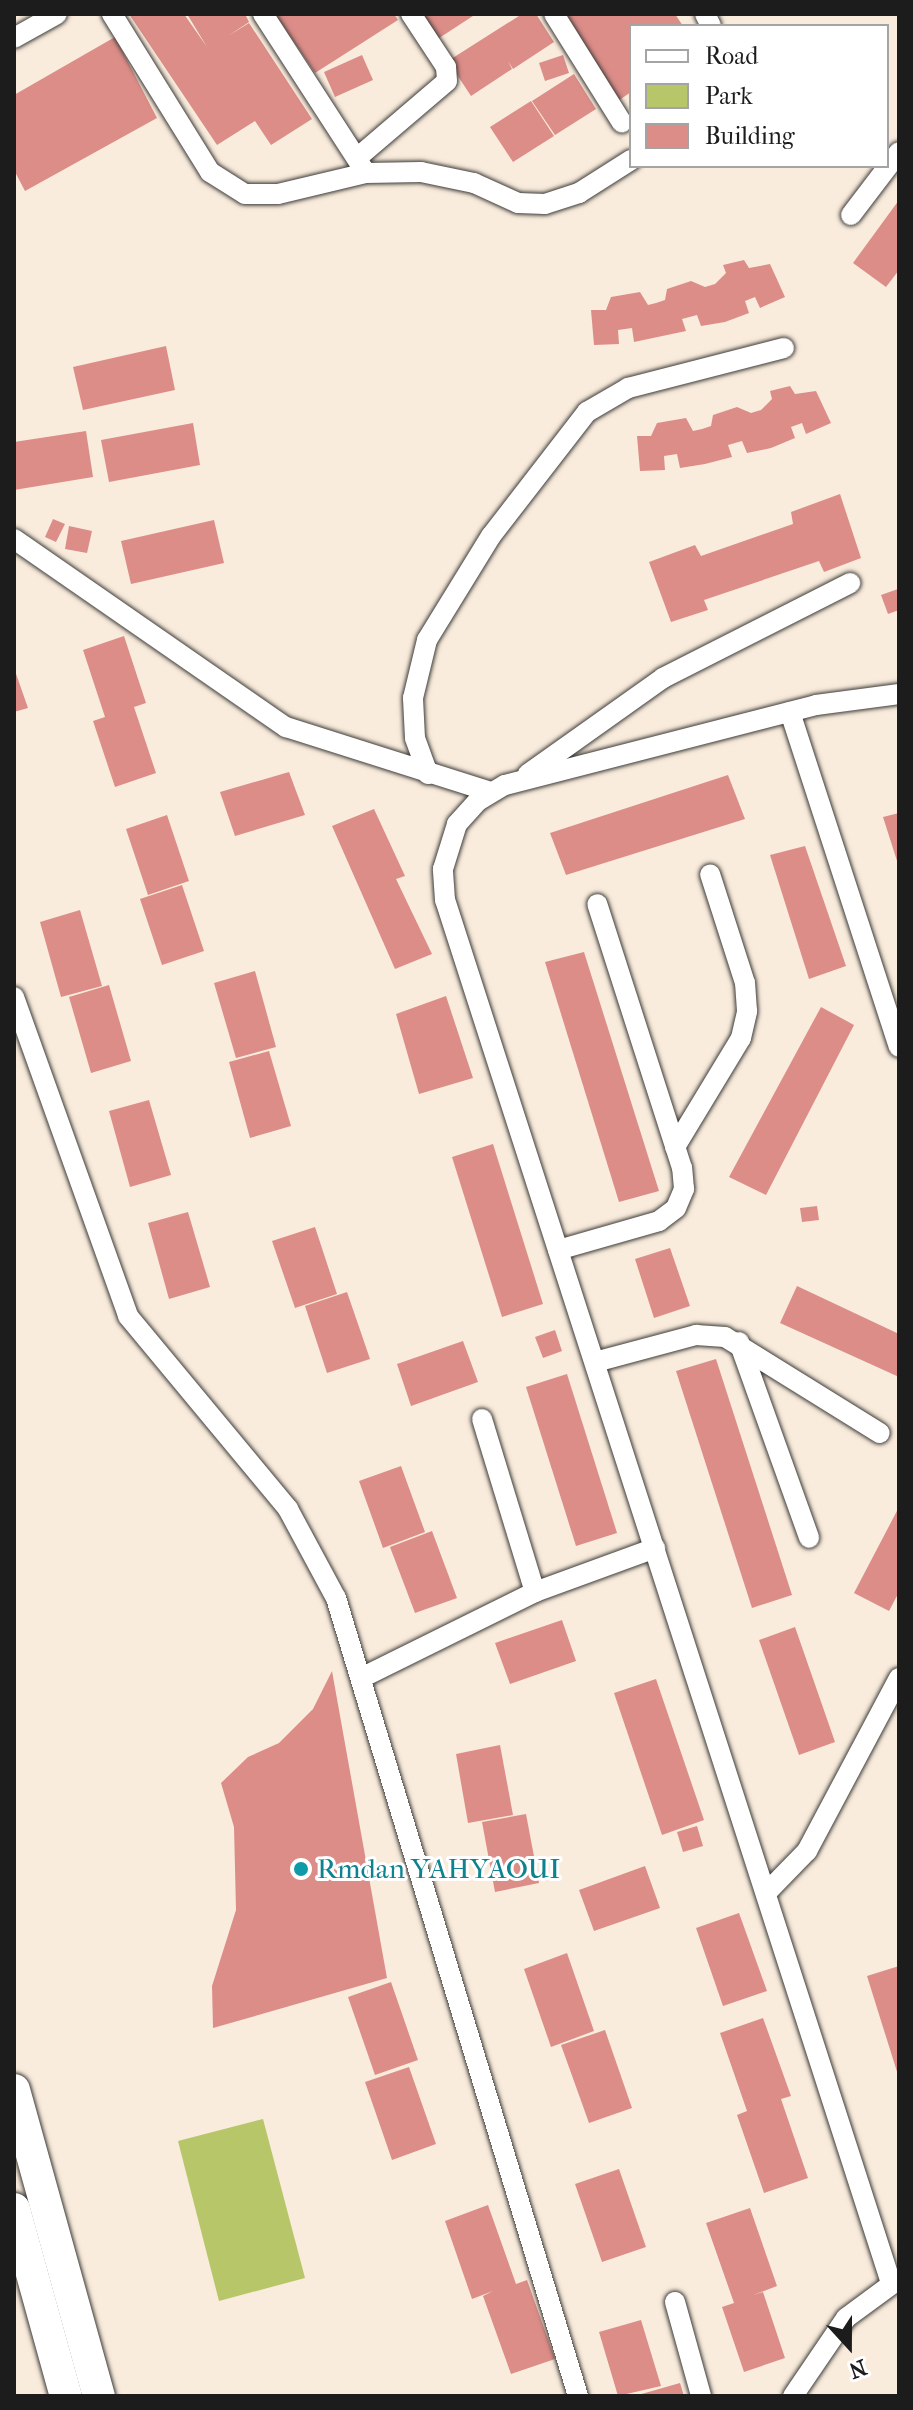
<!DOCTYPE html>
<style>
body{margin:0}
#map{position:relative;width:913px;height:2410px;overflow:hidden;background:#f9ecdc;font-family:"IM FELL French Canon",serif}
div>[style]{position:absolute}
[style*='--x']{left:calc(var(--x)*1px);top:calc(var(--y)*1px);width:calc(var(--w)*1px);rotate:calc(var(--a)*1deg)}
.green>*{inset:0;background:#b7c668}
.building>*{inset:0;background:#dc8d88}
.roads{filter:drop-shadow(0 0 2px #3d3b39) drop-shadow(0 0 2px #3d3b39)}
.minor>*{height:20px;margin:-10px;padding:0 10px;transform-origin:10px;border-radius:10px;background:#fff}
.trunk>*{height:32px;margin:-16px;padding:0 16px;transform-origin:16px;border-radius:16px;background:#fff}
.dots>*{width:22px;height:22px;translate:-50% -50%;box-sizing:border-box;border:4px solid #fff;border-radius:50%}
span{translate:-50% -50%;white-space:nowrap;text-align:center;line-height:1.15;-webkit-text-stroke:6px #fff;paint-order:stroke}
.culture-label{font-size:28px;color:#0d838f}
.left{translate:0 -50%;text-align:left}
.frame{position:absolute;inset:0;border:16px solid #1c1c1c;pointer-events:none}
.legend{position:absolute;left:629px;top:24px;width:260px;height:144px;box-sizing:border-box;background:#fff;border:2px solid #a4a4a4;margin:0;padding:10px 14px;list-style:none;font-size:24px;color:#1c1c1c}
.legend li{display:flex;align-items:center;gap:16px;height:40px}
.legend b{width:40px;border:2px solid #a4a4a4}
.north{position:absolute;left:809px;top:2306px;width:80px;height:80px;-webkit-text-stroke:6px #fff;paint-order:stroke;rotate:159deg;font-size:22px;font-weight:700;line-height:32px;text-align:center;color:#1c1c1c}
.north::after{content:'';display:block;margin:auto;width:28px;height:36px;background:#1c1c1c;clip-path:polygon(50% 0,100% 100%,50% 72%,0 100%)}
</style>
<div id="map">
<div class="green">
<i style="clip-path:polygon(263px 2119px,305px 2278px,219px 2301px,178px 2141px)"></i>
</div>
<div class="building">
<i style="clip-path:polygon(129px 14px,184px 14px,207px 47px,187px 14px,245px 14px,249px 22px,228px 36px,249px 23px,312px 119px,271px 145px,255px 121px,217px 145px)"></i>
<i style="clip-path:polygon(275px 14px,394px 14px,398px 20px,315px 73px)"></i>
<i style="clip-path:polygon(415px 14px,476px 14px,433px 42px)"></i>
<i style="clip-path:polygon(522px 14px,536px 14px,554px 42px,513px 69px,508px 61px,512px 69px,471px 96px,448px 61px)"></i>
<i style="clip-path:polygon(561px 14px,675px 14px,683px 26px,631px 26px,631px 92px,615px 103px)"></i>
<i style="clip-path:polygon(115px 37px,157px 118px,25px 191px,14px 170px,14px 95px)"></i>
<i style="clip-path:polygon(362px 55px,373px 80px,335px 97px,324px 72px)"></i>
<i style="clip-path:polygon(563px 55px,569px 73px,545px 81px,539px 63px)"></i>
<i style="clip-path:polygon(574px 74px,596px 109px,555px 135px,532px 101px)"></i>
<i style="clip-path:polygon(531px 101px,554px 136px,513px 162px,490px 127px)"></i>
<i style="clip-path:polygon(899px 200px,899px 270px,886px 287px,853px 263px)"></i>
<i style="clip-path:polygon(744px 260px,749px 268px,770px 264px,785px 297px,760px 308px,755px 297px,745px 301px,749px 313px,725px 322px,701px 326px,697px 315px,682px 319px,686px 331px,634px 342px,632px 328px,618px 330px,619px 344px,594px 345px,591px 310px,606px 310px,611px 297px,640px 292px,648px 305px,656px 303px,665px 300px,667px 289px,691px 281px,705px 287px,715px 284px,726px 273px,723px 265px)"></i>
<i style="clip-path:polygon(166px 346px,175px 390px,83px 410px,73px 367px)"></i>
<i style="clip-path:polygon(790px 386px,795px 394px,816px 391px,831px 423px,806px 434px,802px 423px,791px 427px,795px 438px,771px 448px,747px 453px,742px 441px,728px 445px,732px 457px,705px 464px,680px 468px,677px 454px,664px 456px,665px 470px,640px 471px,637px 436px,651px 436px,657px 423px,686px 418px,693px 431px,702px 429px,711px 426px,713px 415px,737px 407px,751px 413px,761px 410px,772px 399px,770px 391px)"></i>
<i style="clip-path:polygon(193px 423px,200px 465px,109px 482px,101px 440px)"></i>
<i style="clip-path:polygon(86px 431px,93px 477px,14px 490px,14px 442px)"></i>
<i style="clip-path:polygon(840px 494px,861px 558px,824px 572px,819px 561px,704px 600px,708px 610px,671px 622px,649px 562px,695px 545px,701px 556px,793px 524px,791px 512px)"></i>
<i style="clip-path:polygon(53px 519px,65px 524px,56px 542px,45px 537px)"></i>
<i style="clip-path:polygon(214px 520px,224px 563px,131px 584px,121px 541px)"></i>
<i style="clip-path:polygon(69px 526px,92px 531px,87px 553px,65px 549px)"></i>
<i style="clip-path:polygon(898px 589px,899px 610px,888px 614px,881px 595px)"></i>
<i style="clip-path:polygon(124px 636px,146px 703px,134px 707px,156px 773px,115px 787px,93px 721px,105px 717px,83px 650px)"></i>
<i style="clip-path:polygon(14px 668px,28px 708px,14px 712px)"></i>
<i style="clip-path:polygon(289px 772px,305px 815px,235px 836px,220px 792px)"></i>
<i style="clip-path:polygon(728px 775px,745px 819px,566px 875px,550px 833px)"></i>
<i style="clip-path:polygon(374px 809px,405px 876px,396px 879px,432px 954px,395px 969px,332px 826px)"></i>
<i style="clip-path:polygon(899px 813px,899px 864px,898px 864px,883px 817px)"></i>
<i style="clip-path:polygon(167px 815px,189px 881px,148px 895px,126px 829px)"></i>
<i style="clip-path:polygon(805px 846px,846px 966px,809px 979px,770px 855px)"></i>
<i style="clip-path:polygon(182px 885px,204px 951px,162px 965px,140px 899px)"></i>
<i style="clip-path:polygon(80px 910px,102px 986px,61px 997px,40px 922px)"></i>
<i style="clip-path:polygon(584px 952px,659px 1191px,619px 1202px,545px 962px)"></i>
<i style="clip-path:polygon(255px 971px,276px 1047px,236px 1058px,214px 983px)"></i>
<i style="clip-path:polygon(109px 985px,131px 1061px,91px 1073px,69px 997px)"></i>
<i style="clip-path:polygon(446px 996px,473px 1078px,419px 1094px,396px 1014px)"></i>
<i style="clip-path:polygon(821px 1007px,854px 1025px,766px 1195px,729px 1177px)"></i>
<i style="clip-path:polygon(269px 1051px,291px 1126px,250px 1138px,229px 1062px)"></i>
<i style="clip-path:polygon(149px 1100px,171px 1175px,130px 1187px,109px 1111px)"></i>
<i style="clip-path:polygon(493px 1144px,543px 1304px,502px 1317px,452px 1157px)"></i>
<i style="clip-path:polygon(817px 1206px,819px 1220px,802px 1222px,800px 1208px)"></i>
<i style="clip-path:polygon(188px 1212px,210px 1287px,169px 1299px,148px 1223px)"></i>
<i style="clip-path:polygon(315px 1227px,337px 1294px,295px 1308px,272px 1241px)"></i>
<i style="clip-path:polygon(670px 1248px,690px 1306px,654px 1318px,635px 1259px)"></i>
<i style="clip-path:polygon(797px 1286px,899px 1334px,899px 1377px,780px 1323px)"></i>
<i style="clip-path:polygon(347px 1292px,370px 1359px,327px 1373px,305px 1306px)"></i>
<i style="clip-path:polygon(555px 1330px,562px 1351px,543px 1358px,535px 1337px)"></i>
<i style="clip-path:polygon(463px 1341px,478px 1382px,411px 1406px,397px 1364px)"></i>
<i style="clip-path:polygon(716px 1359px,792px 1595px,752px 1608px,676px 1371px)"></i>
<i style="clip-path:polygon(567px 1374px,617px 1533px,576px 1546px,526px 1387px)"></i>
<i style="clip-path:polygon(401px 1466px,425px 1532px,383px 1548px,359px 1481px)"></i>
<i style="clip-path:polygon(899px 1507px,899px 1592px,889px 1611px,854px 1593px)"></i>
<i style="clip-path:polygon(432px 1531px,457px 1598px,415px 1613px,390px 1547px)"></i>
<i style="clip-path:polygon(562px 1620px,576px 1661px,510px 1684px,495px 1643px)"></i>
<i style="clip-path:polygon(795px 1627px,835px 1742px,799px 1755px,759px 1640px)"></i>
<i style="clip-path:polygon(332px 1671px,387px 1978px,213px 2028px,212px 1986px,236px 1910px,234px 1827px,221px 1783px,248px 1757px,279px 1743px,313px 1709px)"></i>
<i style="clip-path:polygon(656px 1679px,704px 1820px,662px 1835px,614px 1693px)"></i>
<i style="clip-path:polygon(500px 1745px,513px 1815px,468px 1823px,456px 1754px)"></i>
<i style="clip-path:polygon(526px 1814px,539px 1883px,495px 1892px,482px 1822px)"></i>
<i style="clip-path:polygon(697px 1826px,703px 1846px,683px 1852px,677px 1832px)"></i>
<i style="clip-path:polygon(645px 1866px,660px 1908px,594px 1931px,579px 1890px)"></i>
<i style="clip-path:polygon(739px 1913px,767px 1991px,723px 2006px,696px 1928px)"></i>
<i style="clip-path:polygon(567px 1953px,594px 2031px,551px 2047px,524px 1969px)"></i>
<i style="clip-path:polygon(899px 1966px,899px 2075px,898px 2075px,867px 1976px)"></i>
<i style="clip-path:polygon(391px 1982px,418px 2060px,375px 2075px,348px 1997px)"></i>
<i style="clip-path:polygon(763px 2018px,791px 2096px,781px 2099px,808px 2178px,764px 2193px,737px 2115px,747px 2111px,720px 2033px)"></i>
<i style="clip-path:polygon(605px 2030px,632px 2108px,589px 2123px,561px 2045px)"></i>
<i style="clip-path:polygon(409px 2067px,436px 2144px,392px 2160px,365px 2082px)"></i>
<i style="clip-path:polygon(619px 2169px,646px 2247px,602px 2262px,575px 2184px)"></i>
<i style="clip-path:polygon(488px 2205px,516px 2284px,527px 2280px,555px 2359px,511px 2374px,483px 2296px,493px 2291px,472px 2299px,445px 2221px)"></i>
<i style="clip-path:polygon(750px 2208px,777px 2286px,753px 2295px,763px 2292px,785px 2358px,744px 2372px,722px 2307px,734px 2303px,706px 2223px)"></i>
<i style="clip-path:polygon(641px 2320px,661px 2386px,618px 2396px,599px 2332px)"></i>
<i style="clip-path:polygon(680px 2383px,684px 2396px,638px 2396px,638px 2395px)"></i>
</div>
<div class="roads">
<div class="minor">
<i style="--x:112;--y:14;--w:186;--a:58.2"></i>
<i style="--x:210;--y:172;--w:41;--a:32.2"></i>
<i style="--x:245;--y:194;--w:33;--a:0"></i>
<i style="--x:278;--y:194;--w:90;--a:-13.4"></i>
<i style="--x:366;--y:173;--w:55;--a:-1"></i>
<i style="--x:421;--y:172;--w:54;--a:11.7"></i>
<i style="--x:474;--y:183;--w:48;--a:24.4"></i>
<i style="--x:518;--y:203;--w:27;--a:2"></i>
<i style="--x:545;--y:204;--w:36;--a:-18"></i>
<i style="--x:579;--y:193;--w:62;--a:-32.4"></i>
<i style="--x:263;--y:14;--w:186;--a:57.1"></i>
<i style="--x:554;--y:14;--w:128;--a:58"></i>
<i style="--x:705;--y:14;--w:13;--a:63"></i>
<i style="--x:14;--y:38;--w:49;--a:-29.2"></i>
<i style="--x:357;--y:158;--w:118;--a:-40.5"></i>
<i style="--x:447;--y:81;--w:14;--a:-94"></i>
<i style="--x:446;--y:67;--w:64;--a:-123.4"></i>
<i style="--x:851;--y:215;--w:79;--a:-52.7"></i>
<i style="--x:14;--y:539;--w:331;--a:34.7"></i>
<i style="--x:286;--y:727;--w:215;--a:17.6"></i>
<i style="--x:790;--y:712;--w:352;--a:72"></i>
<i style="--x:428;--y:774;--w:38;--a:-110"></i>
<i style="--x:415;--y:738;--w:40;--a:-92.9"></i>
<i style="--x:413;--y:698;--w:60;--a:-76.4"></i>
<i style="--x:427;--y:640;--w:122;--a:-58.4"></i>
<i style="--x:491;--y:536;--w:157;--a:-52.3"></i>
<i style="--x:587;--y:412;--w:48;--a:-30.3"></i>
<i style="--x:628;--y:388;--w:161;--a:-14.4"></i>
<i style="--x:528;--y:774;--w:166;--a:-35.4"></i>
<i style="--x:663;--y:678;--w:210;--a:-26.9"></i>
<i style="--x:14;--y:997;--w:339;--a:70.3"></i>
<i style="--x:128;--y:1316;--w:251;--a:50.3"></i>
<i style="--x:288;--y:1509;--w:101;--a:61.7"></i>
<i style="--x:336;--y:1598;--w:834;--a:73.13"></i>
<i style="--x:675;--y:1147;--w:127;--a:-58.8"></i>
<i style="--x:741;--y:1038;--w:28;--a:-77"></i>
<i style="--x:747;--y:1011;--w:28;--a:-94"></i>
<i style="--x:745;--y:983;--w:114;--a:-107.8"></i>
<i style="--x:558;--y:1250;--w:105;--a:-16"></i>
<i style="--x:659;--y:1221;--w:21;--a:-37"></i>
<i style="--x:676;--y:1208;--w:21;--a:-67"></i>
<i style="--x:684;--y:1189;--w:21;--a:-95"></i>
<i style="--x:682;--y:1168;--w:277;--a:-107.8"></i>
<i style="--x:739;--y:1342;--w:208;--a:70.3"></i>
<i style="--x:595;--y:1362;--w:105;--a:-15"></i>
<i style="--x:696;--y:1335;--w:29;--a:4"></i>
<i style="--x:725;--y:1337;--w:182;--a:31.8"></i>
<i style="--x:482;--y:1419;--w:181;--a:73"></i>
<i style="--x:363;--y:1677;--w:192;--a:-26.3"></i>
<i style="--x:535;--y:1592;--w:128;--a:-20.1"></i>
<i style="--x:766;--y:1893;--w:59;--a:-45.7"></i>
<i style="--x:807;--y:1851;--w:196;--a:-62"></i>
<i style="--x:891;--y:2283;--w:1453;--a:-107.87"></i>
<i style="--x:445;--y:900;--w:31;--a:-94"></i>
<i style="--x:443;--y:869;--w:47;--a:-72.7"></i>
<i style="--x:457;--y:824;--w:31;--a:-48"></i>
<i style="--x:478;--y:801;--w:31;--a:-31"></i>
<i style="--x:505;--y:785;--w:321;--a:-14.4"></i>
<i style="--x:816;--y:705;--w:84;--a:-7.5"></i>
<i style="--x:675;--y:2302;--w:98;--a:74.5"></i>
<i style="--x:793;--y:2396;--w:94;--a:-55.8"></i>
<i style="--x:846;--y:2318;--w:66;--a:-36.3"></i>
</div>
<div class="trunk">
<i style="--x:14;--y:2090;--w:318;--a:74.5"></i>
<i style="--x:14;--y:2209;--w:194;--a:74.5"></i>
</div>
</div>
<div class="dots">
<i style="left:301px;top:1869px;background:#0f9aa8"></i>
</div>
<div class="culture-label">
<span class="left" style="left:317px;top:1869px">Rmdan YAHYAOUI</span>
</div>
<div class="frame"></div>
<ul class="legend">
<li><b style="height:10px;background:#fff"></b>Road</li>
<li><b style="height:22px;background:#b7c668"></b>Park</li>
<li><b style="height:22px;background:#dc8d88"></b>Building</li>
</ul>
<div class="north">N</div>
</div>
